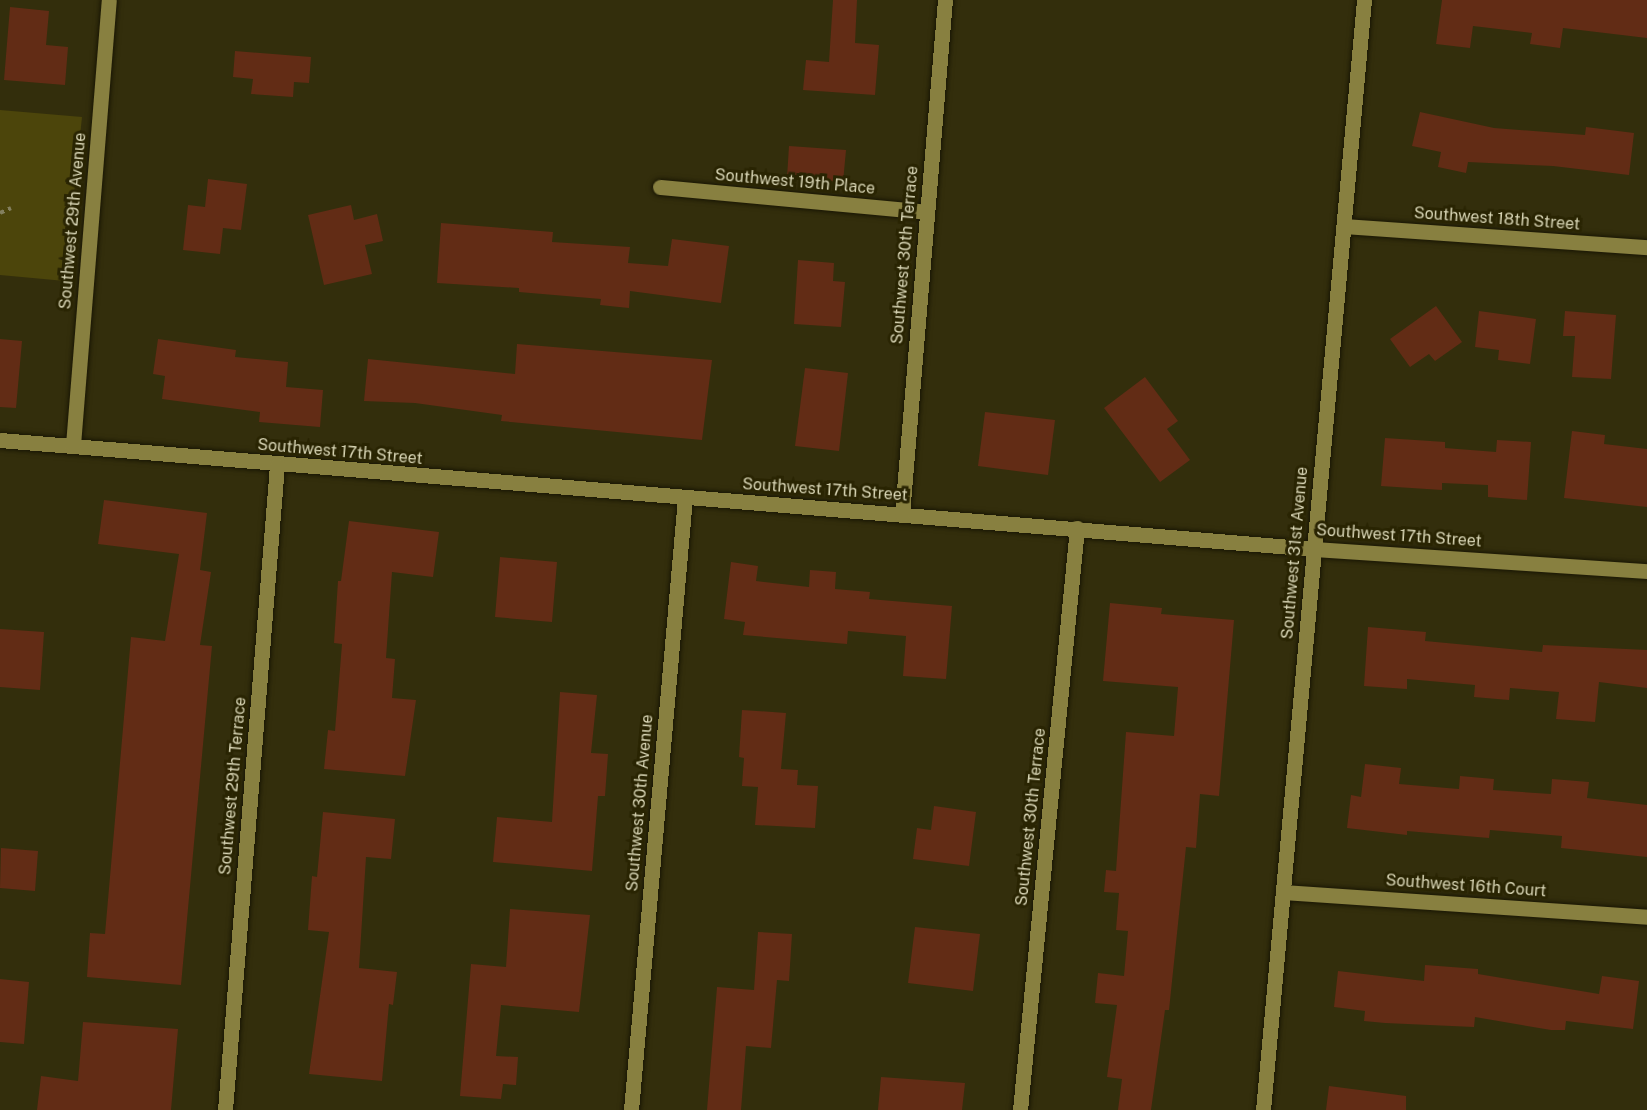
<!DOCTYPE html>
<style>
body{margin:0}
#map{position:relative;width:1647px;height:1110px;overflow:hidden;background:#332e0c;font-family:"Public Sans",sans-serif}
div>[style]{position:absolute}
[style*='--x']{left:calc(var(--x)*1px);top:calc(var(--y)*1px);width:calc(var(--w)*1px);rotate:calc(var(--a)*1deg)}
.green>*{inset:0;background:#4c450b}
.building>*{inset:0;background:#622c15}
.path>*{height:4px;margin-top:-2px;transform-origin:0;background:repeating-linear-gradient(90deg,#837f5e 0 4.5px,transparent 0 9px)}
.roads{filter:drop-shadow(0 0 2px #191604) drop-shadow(0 0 2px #191604)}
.minor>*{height:15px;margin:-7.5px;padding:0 7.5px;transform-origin:7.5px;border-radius:7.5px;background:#888040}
.tertiary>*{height:15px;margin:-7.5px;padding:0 7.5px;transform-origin:7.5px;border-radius:7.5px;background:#888040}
span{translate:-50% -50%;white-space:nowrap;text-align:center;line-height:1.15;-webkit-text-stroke:6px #292402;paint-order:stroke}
.street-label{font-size:16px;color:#d8d5b5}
</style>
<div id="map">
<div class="green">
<i style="clip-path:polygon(0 110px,82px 117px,65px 281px,0 275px)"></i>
</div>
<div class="building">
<i style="clip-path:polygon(833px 0,857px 0,855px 43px,879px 45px,875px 95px,803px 90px,806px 60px,829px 62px)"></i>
<i style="clip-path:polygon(1442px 0,1647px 0,1647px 38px,1563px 28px,1560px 48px,1530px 44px,1532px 33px,1473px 26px,1470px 48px,1436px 44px)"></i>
<i style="clip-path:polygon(10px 7px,49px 11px,46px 45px,68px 47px,65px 85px,4px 80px)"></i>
<i style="clip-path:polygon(235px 51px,311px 57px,309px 83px,294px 82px,293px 97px,251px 94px,253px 79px,233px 77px)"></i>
<i style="clip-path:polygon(1420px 112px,1494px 128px,1585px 135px,1586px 127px,1634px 133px,1629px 175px,1553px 166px,1468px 162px,1466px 173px,1438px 167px,1441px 152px,1412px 146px)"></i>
<i style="clip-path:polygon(789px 146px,846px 150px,843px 182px,787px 178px)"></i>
<i style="clip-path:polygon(208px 179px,247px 184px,241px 230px,223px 228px,220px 254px,183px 250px,188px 205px,205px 207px)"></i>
<i style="clip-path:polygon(351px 205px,354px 220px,377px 214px,383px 241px,365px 245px,372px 274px,324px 285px,308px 215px)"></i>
<i style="clip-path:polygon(441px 223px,553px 232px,552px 242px,630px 247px,628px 263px,668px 266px,672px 239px,729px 246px,721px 303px,630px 291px,629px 308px,600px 305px,601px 299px,519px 292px,519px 288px,437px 283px)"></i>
<i style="clip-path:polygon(798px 260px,834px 263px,833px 281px,845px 282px,841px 327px,794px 324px)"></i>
<i style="clip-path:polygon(1436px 306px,1462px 342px,1435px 361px,1429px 354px,1410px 367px,1390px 339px)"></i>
<i style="clip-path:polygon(1479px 311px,1536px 319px,1530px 364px,1498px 360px,1499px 350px,1475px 347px)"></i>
<i style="clip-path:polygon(1565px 311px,1616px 315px,1611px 379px,1572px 377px,1575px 336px,1563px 336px)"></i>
<i style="clip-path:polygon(0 339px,22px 341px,16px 408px,0 407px)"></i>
<i style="clip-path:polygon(158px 339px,236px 350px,235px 357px,288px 362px,286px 387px,323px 390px,320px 427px,259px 422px,260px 412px,162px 399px,165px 376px,153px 374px)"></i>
<i style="clip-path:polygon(517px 344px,712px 360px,702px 440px,501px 421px,502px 415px,415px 403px,364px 401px,368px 359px,515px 374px)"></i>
<i style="clip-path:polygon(805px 368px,848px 373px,839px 451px,795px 446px)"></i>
<i style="clip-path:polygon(1145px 377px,1178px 421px,1167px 429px,1190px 460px,1160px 482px,1104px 408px)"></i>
<i style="clip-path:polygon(985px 412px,1055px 420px,1048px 475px,978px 466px)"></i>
<i style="clip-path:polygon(1572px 431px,1605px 435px,1604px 444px,1647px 449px,1647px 507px,1564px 498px)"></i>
<i style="clip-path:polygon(1385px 438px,1445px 442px,1445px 448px,1496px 452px,1497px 440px,1531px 442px,1527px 500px,1488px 497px,1488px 485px,1442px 483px,1442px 490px,1381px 486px)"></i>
<i style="clip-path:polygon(104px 500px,207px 513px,200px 570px,211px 572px,200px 645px,212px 646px,181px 985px,87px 977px,90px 933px,105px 934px,131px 637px,165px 641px,179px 554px,98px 544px)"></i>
<i style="clip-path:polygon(349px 521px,439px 532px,433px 577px,392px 572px,386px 658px,395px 659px,392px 698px,416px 700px,405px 776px,324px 769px,328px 730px,335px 731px,342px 644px,334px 643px,338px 581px,341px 581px)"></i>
<i style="clip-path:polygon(500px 557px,557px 562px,552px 622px,495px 617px)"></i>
<i style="clip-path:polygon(731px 562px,758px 566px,756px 581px,809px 587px,810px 570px,836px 572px,835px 589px,870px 592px,869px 599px,952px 606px,946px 679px,903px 676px,906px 636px,848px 631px,847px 644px,743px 635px,745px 622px,724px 619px)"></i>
<i style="clip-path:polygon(1110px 603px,1162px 608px,1161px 614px,1234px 620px,1219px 796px,1200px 794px,1196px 848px,1186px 847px,1169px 1010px,1165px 1010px,1151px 1110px,1118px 1110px,1122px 1079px,1107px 1077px,1117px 1005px,1095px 1003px,1098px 973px,1124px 976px,1128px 931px,1116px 930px,1119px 893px,1104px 892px,1106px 870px,1116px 871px,1126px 732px,1174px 736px,1178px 687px,1103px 681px)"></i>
<i style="clip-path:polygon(1368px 627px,1426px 632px,1425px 641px,1542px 652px,1543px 645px,1647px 650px,1647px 688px,1599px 682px,1595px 722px,1556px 719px,1559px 692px,1510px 688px,1509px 700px,1474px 697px,1475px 685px,1407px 679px,1407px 689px,1364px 686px)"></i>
<i style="clip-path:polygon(0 629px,44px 632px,40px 690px,0 687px)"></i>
<i style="clip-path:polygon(560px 692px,597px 695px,591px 753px,608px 754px,605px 796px,598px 796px,592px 871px,493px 862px,497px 817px,552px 822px)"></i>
<i style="clip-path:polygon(742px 710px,786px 713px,781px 769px,798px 770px,797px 785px,818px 786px,815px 828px,755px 825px,758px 787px,742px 786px,744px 758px,739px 757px)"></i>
<i style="clip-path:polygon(1365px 764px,1401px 768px,1399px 784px,1459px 789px,1460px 776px,1494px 779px,1493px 790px,1551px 794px,1552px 779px,1589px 782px,1587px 798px,1647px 805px,1647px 857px,1561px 848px,1562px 836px,1490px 830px,1489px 838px,1407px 831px,1407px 835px,1347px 828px,1351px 795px,1361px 797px)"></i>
<i style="clip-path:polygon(934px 806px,976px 812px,969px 866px,913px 859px,917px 828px,931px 830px)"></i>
<i style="clip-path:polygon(323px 812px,395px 819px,391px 859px,366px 857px,359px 968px,397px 972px,393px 1005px,389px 1004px,382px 1081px,309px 1074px,329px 932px,308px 930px,312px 876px,317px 877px)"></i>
<i style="clip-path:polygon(1px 848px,38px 851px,35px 891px,0 888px)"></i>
<i style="clip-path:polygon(510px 909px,590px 915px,579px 1012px,501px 1005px,496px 1056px,518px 1057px,516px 1085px,503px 1084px,501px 1099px,460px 1096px,471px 964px,506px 967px)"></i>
<i style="clip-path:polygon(915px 927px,980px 934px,973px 991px,908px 983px)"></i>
<i style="clip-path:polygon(758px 932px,792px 934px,789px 981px,777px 980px,771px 1048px,746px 1046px,741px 1110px,707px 1110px,717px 987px,754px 990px)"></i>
<i style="clip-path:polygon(1425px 965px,1478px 969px,1478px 974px,1599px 994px,1602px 976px,1639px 981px,1633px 1029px,1566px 1021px,1565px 1030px,1551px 1030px,1475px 1017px,1474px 1027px,1385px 1023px,1364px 1021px,1365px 1011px,1334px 1007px,1338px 971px,1424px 981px)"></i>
<i style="clip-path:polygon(0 979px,29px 982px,24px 1044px,0 1042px)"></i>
<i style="clip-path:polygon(83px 1022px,178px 1029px,171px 1110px,37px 1110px,41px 1076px,78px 1081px)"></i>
<i style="clip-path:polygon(881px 1077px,965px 1083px,962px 1110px,878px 1110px)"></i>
<i style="clip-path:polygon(1329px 1086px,1406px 1096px,1406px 1110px,1326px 1110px)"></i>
</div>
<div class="path">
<i style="--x:0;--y:213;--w:12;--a:-24"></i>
</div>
<div class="roads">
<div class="minor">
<i style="--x:660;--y:187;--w:268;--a:5.3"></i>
<i style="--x:1344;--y:226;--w:304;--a:4"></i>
<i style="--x:0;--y:440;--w:1319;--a:4.74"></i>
<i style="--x:1314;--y:549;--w:334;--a:3.8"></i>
<i style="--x:73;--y:445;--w:446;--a:-85.4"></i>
<i style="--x:902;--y:514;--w:516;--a:-85.22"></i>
<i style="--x:1283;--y:892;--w:365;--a:3.9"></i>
<i style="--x:225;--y:1110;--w:647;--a:-85.39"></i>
<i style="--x:631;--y:1110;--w:614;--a:-84.96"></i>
<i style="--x:1020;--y:1110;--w:585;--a:-84.41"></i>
</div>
<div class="tertiary">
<i style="--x:1263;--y:1110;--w:1115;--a:-84.8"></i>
</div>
</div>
<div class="street-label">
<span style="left:795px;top:182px;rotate:5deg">Southwest 19th Place</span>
<span style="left:1497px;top:219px;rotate:4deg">Southwest 18th Street</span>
<span style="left:73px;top:221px;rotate:-85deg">Southwest 29th Avenue</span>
<span style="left:905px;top:255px;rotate:-85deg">Southwest 30th Terrace</span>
<span style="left:340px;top:452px;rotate:5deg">Southwest 17th Street</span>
<span style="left:825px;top:490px;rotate:4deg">Southwest 17th Street</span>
<span style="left:1399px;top:536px;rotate:4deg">Southwest 17th Street</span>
<span style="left:1295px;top:553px;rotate:-85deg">Southwest 31st Avenue</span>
<span style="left:233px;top:786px;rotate:-85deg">Southwest 29th Terrace</span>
<span style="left:640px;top:803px;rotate:-85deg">Southwest 30th Avenue</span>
<span style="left:1031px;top:817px;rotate:-84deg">Southwest 30th Terrace</span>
<span style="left:1466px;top:886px;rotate:4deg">Southwest 16th Court</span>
</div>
</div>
